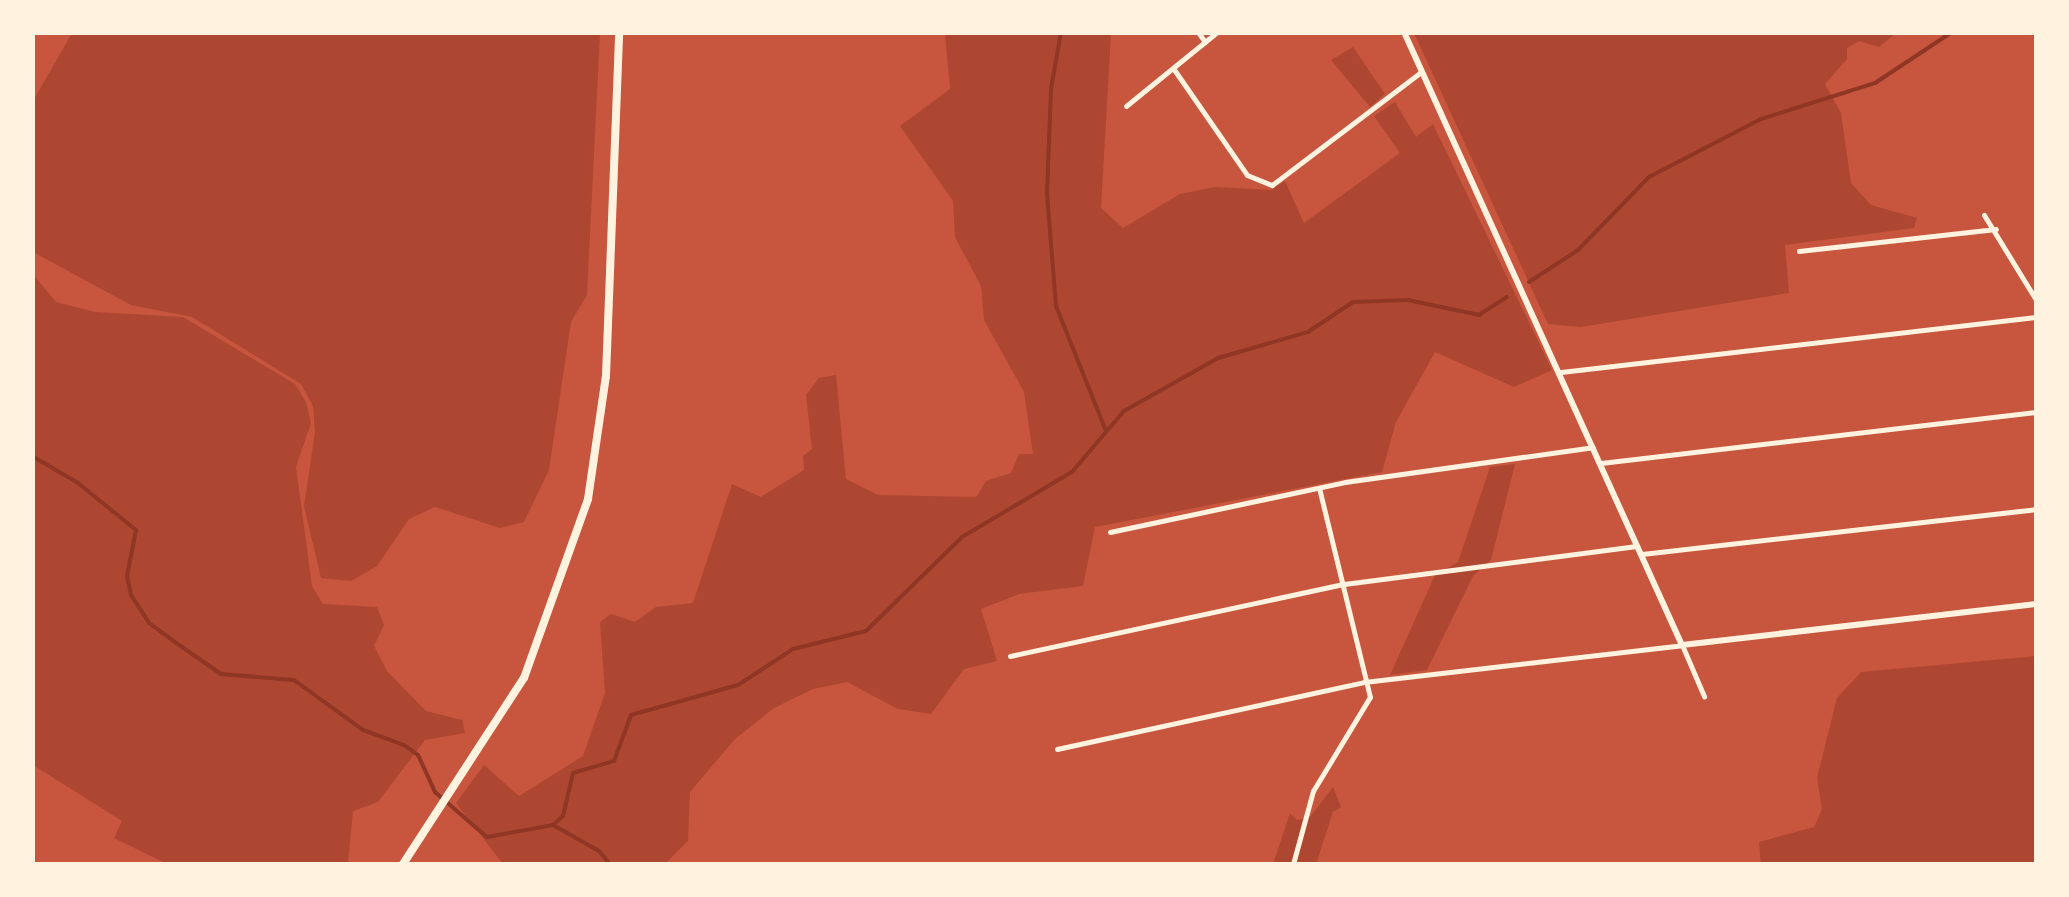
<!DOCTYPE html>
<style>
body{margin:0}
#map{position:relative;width:2069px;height:897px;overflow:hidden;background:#c8553d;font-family:Roboto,sans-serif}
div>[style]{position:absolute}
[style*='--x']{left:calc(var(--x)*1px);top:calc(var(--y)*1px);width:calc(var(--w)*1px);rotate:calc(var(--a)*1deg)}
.green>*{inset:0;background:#ae4732}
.stream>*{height:4px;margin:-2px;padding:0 2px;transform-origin:2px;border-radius:2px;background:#8f3625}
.minor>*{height:5px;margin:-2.5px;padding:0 2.5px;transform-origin:2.5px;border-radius:2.5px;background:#fff3e0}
.tertiary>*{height:6px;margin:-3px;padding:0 3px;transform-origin:3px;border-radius:3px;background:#fff3e0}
.secondary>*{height:8px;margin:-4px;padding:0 4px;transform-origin:4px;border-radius:4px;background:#fff3e0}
span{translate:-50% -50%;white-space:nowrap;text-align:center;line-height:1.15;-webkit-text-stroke:10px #fff3e0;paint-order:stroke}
.frame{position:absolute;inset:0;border:35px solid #fff3e0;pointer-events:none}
</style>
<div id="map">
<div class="green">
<i style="clip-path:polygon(72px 33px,600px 33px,587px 295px,571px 322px,549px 470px,524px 522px,500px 528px,435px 507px,409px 519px,377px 566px,351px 581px,321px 578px,304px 506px,315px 432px,313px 406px,301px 384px,192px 317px,131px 305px,33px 252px,33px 101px)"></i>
<i style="clip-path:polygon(945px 33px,1111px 33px,1101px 208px,1123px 228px,1180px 194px,1215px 187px,1271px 190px,1285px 181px,1304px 223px,1400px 153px,1374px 116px,1395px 102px,1416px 137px,1433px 124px,1552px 370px,1514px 387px,1435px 352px,1396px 422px,1382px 472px,1095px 527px,1083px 586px,1019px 594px,981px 609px,997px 661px,964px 669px,931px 714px,898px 709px,847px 682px,813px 689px,774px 708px,735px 739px,690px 792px,688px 841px,665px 864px,503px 864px,456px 803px,484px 765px,519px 796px,583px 756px,605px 693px,600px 622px,611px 614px,635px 622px,656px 607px,693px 603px,732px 484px,761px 497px,804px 470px,803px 456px,812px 449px,806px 395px,819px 378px,836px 375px,846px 479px,878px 495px,976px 497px,986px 481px,1011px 473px,1019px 454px,1033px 454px,1024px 392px,984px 320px,981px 286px,955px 237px,953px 201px,900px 126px,950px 89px)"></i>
<i style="clip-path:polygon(1414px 33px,1896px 33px,1879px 47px,1859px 41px,1847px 48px,1847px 59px,1825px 84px,1841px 113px,1851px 183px,1871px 205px,1917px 218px,1914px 228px,1785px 245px,1789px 293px,1581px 327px,1548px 324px)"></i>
<i style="clip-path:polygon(1353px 47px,1385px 94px,1370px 107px,1331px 60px)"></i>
<i style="clip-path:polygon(32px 273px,56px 302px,95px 312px,183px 317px,295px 384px,306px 402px,311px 423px,296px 467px,312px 586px,323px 604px,377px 607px,384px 625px,374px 646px,387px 671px,426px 711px,462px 720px,465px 733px,425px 740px,378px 802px,353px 811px,348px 864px,167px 864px,114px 838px,122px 821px,33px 765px)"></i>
<i style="clip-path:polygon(1515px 464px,1491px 560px,1473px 576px,1427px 670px,1390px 675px,1435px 575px,1458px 562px,1490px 467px)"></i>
<i style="clip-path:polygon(2036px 656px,2036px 864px,1761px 864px,1759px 842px,1814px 827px,1822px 809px,1817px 778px,1837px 698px,1861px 672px)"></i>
<i style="clip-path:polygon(1333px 787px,1341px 807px,1333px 812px,1316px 864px,1273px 864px,1290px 813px,1297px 820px,1310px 817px)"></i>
</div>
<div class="stream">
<i style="--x:1061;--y:32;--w:58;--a:100"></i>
<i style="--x:1051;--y:89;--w:105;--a:92.2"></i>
<i style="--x:1047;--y:194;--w:112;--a:85.4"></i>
<i style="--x:1056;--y:306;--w:135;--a:68.2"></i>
<i style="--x:1529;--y:282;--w:59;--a:-33.1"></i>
<i style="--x:1578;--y:250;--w:102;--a:-45.8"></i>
<i style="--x:1649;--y:177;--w:126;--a:-27.4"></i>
<i style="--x:1761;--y:119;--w:120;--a:-17.5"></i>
<i style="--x:1875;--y:83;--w:92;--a:-33.5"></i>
<i style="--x:32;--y:456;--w:53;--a:30.4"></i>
<i style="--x:78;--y:483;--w:75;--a:39"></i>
<i style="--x:136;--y:530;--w:47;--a:101.1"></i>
<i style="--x:127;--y:576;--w:19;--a:78"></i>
<i style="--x:131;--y:595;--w:33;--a:57"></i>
<i style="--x:149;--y:623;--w:29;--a:36"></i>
<i style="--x:172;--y:640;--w:60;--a:34.8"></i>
<i style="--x:221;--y:674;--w:73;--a:4.7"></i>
<i style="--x:294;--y:680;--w:85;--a:35.9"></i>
<i style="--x:363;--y:730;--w:44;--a:20.1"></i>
<i style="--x:404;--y:745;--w:17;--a:36"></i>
<i style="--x:418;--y:755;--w:41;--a:65.3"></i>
<i style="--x:435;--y:792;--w:69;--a:40.9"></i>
<i style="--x:487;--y:837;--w:67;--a:-10.3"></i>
<i style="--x:553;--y:825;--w:53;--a:29.5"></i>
<i style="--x:599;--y:851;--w:17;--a:50"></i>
<i style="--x:553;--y:825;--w:13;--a:-42"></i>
<i style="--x:563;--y:816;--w:44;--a:-76.9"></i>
<i style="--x:573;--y:773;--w:43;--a:-16.3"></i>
<i style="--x:614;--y:761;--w:49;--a:-69.7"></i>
<i style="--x:631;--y:715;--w:111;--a:-15.7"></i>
<i style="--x:738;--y:685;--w:66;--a:-33.2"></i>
<i style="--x:793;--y:649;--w:75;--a:-13.9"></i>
<i style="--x:866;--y:631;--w:134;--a:-44.4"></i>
<i style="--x:962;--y:537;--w:128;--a:-30.6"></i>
<i style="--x:1072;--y:472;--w:80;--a:-49.6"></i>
<i style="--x:1124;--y:411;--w:108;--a:-29.4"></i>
<i style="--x:1218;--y:358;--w:94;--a:-16.1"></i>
<i style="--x:1308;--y:332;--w:54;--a:-33.7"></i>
<i style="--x:1353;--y:302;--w:55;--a:-2.1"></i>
<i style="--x:1408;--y:300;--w:73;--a:11.9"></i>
<i style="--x:1479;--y:315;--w:33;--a:-33"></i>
</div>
<div class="minor">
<i style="--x:1198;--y:32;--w:12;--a:55"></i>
<i style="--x:1173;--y:68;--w:130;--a:55.3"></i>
<i style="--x:1247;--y:175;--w:27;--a:22"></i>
<i style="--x:1272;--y:185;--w:187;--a:-37.2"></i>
<i style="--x:1126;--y:106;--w:117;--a:-39.1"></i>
<i style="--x:1984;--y:215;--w:100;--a:58.5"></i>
<i style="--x:1799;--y:251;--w:198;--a:-6.4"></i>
<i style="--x:1561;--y:372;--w:478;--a:-6.6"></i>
<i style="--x:1601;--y:463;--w:438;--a:-6.7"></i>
<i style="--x:1110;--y:532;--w:240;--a:-12"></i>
<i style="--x:1345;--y:482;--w:250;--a:-8"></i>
<i style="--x:1642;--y:554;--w:397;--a:-6.5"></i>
<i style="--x:1010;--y:656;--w:342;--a:-12.2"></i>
<i style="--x:1344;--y:584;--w:295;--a:-7.4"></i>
<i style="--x:1057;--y:749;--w:314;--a:-12.3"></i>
<i style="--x:1364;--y:682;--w:320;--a:-6.6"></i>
<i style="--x:1682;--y:645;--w:56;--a:66.7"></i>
<i style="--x:1293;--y:864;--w:76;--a:-74.7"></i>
<i style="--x:1313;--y:791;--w:110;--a:-58.8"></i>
<i style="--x:1370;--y:697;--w:215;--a:-103.7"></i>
</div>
<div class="tertiary">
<i style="--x:1404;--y:32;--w:673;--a:65.61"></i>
<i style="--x:1682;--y:645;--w:356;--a:-6.6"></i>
</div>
<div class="secondary">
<i style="--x:403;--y:864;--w:222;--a:-57"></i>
<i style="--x:524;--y:678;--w:190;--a:-70.3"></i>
<i style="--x:588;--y:499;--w:124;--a:-81.7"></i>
<i style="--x:606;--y:376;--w:344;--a:-87.8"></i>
</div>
<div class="frame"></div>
</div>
